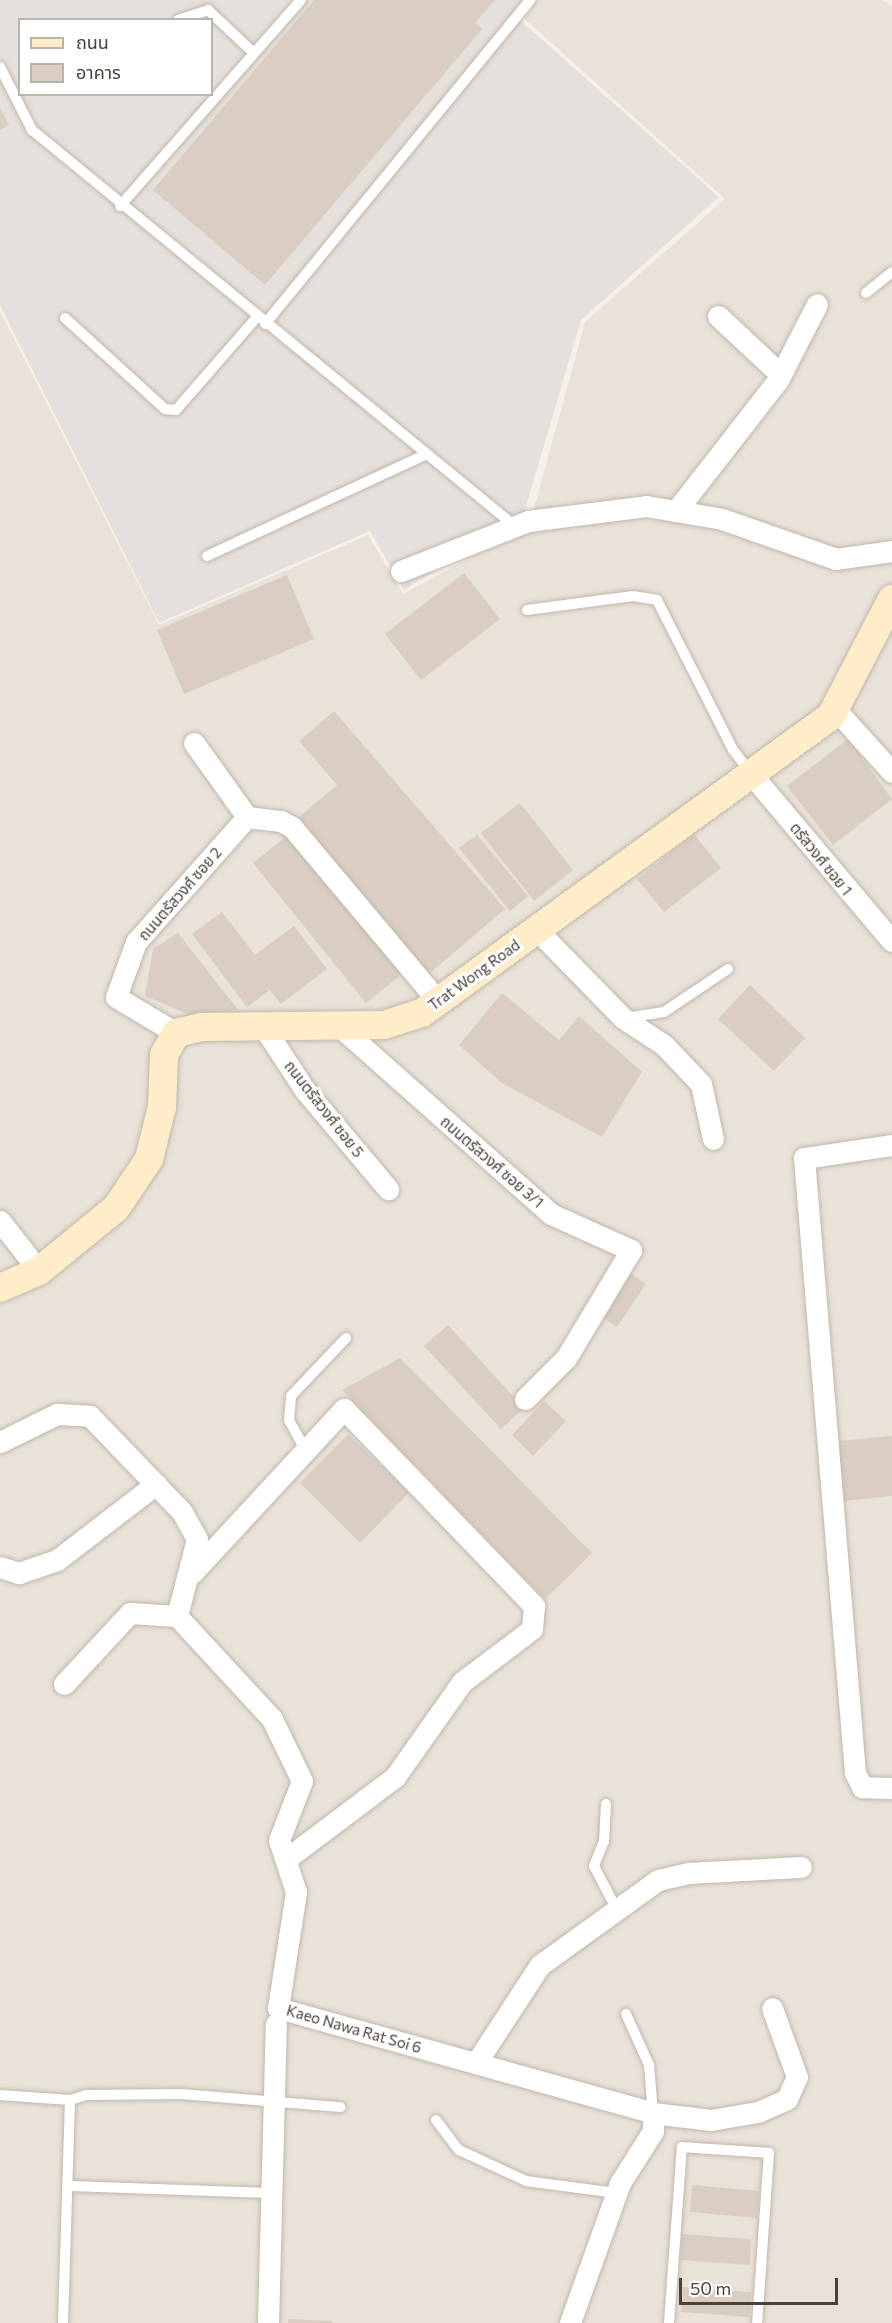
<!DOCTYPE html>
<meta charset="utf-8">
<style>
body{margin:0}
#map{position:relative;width:892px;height:2323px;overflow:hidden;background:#f5f1ea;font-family:Commissioner,"Noto Sans Thai",sans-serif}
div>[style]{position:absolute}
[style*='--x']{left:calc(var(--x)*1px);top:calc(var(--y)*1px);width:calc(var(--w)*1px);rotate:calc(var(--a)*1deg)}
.residential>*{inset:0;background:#e9e2d8}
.industrial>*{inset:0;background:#e5e0db}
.building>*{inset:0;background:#dacec2}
.roads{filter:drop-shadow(0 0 2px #c1b8ac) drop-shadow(0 0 2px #c1b8ac)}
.lane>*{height:10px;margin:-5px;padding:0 5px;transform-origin:5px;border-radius:5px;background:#fff}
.street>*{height:21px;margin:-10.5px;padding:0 10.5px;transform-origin:10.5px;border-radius:10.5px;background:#fff}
.secondary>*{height:28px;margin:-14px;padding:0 14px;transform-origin:14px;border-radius:14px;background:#ffedca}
span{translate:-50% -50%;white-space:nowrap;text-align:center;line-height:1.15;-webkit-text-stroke:6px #fff;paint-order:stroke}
.street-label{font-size:15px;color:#4a4138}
.legend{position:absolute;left:18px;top:18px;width:195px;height:78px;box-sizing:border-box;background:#fff;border:2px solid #b7b3af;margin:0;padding:8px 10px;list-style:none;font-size:18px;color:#4a4138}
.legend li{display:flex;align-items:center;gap:12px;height:30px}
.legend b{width:30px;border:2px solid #b7b3af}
.scale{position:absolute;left:679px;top:2278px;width:159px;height:27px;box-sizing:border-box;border:3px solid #4a4138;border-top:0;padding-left:8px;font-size:18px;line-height:21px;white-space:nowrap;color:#4a4138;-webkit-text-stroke:4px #fff;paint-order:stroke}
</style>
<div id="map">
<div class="residential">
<i style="clip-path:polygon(536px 0,882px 0,892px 6px,892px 2323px,0 2323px,0 311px,159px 625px,368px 535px,403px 594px,529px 526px,585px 322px,725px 199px,525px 19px)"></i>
</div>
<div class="industrial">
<i style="clip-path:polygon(evenodd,0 0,531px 0,520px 20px,719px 197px,581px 320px,524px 513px,404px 590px,370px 531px,159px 623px,0 305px,0 0,20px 20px,212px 20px,212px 94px,20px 94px,20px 20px)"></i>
</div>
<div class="building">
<i style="clip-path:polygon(314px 0,495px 0,475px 23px,482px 29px,265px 285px,153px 190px)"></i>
<i style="clip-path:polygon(0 108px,9px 125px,0 130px)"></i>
<i style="clip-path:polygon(464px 573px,500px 619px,421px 680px,385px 634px)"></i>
<i style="clip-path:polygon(287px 575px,314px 639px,184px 694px,157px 630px)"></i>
<i style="clip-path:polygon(334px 711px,505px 909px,424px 978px,291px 824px,337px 785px,299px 741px)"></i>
<i style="clip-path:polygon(848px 739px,892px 799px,833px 845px,787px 786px)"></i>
<i style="clip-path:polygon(520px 803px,573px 870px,534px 901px,481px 833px)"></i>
<i style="clip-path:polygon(293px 831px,406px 971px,366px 1003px,253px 863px)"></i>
<i style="clip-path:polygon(694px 834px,721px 868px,664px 912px,637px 879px)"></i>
<i style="clip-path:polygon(477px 835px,528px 896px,510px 911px,459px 848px)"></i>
<i style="clip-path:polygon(222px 912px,255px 955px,294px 926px,327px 969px,281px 1004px,270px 990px,247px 1007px,192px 934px)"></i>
<i style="clip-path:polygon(178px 933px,238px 1010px,188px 1014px,145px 996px,153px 949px)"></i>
<i style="clip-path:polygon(750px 985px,805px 1038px,774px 1071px,718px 1019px)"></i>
<i style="clip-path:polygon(502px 993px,559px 1040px,579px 1016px,642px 1072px,602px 1137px,502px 1083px,459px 1045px)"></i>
<i style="clip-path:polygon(628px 1272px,646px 1284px,617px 1327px,599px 1315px)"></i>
<i style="clip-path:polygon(448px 1325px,524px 1408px,501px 1429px,424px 1346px)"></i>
<i style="clip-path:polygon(400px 1358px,592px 1553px,545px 1599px,342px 1390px)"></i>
<i style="clip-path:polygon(544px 1401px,566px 1421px,533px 1456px,512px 1435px)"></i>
<i style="clip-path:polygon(348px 1434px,409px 1493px,360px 1543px,300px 1483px)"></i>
<i style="clip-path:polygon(892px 1436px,892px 1496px,844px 1501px,838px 1441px)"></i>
<i style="clip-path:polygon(692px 2185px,759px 2191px,757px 2218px,690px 2212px)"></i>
<i style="clip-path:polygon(682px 2234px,751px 2239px,750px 2265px,681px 2260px)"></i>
<i style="clip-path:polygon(683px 2287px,751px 2292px,749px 2317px,681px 2312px)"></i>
<i style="clip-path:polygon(289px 2319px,333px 2321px,332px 2323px,288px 2323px)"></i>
</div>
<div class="roads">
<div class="lane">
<i style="--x:178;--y:20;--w:32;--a:-18"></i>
<i style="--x:208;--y:10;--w:63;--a:43.1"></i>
<i style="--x:0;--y:67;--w:71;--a:63.1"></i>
<i style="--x:32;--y:130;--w:625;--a:39.35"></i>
<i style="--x:120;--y:206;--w:274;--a:-48.7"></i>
<i style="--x:866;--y:293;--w:33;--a:-39"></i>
<i style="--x:65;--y:318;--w:135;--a:42.3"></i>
<i style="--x:165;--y:409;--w:11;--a:5"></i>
<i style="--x:176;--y:410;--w:123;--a:-48.9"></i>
<i style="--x:265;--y:324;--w:419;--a:-50.7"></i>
<i style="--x:207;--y:556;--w:242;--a:-24.9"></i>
<i style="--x:527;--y:610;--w:107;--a:-7.5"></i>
<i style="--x:633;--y:596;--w:24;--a:9"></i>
<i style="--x:657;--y:600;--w:168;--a:63.1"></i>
<i style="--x:733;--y:750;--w:28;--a:52"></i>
<i style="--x:626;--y:1018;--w:38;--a:-9"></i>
<i style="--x:664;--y:1012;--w:77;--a:-33.9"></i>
<i style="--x:306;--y:1451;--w:35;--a:-119"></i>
<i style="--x:289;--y:1420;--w:24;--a:-85"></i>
<i style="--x:291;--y:1396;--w:80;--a:-46.5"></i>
<i style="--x:606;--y:1804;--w:37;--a:93"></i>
<i style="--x:604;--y:1841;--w:27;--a:112"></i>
<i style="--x:594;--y:1866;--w:50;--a:62.4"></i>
<i style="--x:626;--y:2014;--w:56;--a:65.7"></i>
<i style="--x:649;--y:2065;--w:48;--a:85.2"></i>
<i style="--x:0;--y:2095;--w:70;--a:4.1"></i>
<i style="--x:70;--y:2100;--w:17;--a:-17"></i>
<i style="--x:86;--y:2095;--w:95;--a:-0.6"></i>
<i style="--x:181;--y:2094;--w:160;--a:4.7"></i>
<i style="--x:436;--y:2120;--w:38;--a:53"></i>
<i style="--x:459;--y:2150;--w:74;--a:24.8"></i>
<i style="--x:526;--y:2181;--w:91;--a:7.6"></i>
<i style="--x:68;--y:2186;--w:203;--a:2"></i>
<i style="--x:63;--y:2323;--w:223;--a:-88.2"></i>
<i style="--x:669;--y:2323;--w:176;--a:-85.8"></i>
<i style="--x:682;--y:2147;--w:87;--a:3.9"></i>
<i style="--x:769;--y:2153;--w:170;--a:94"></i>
</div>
<div class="street">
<i style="--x:718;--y:316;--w:86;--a:43.1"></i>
<i style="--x:676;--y:511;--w:166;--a:-52.1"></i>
<i style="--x:778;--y:380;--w:85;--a:-62.8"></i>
<i style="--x:401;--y:571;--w:136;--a:-21.5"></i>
<i style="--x:528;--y:521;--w:119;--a:-7.2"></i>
<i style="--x:646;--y:506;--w:77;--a:9.7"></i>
<i style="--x:722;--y:519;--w:121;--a:19.3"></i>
<i style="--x:836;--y:559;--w:57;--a:-8.1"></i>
<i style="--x:835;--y:709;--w:85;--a:47.9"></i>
<i style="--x:752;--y:775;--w:217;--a:49.9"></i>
<i style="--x:247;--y:817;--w:34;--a:7"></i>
<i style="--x:281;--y:821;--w:13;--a:29"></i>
<i style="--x:292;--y:827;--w:227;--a:50"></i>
<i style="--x:537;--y:930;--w:123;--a:45.7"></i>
<i style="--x:623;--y:1018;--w:49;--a:33.4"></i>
<i style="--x:664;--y:1045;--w:54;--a:46.5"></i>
<i style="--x:701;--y:1084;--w:56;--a:77.7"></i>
<i style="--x:338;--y:1025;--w:285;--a:41.6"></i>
<i style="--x:551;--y:1214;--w:88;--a:24.2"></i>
<i style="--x:631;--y:1250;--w:126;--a:121"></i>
<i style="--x:566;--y:1358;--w:58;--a:135"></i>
<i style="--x:263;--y:1026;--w:75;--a:56.9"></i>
<i style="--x:304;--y:1089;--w:131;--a:50"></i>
<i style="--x:176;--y:1033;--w:70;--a:-149"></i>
<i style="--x:116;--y:997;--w:59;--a:-70"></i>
<i style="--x:136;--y:942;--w:167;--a:-48.4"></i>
<i style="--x:247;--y:817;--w:91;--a:-125.6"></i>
<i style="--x:892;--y:1145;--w:89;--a:171.6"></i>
<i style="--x:804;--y:1158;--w:617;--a:85.26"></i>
<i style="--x:855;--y:1773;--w:16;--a:63"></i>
<i style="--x:862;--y:1787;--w:30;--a:2"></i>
<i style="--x:0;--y:1221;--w:63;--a:52"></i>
<i style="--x:0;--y:1442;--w:64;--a:-26.2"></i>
<i style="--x:57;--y:1414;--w:33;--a:3"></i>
<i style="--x:90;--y:1416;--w:133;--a:46.2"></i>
<i style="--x:182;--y:1512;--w:31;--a:61"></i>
<i style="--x:197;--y:1539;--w:80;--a:104.6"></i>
<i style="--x:177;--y:1616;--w:140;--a:47.3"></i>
<i style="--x:272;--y:1719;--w:69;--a:64.2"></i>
<i style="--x:302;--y:1781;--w:63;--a:111.3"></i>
<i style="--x:279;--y:1840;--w:55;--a:71.9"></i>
<i style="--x:296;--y:1892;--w:117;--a:98.8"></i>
<i style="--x:278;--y:2008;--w:389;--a:15.6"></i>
<i style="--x:653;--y:2113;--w:18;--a:90"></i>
<i style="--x:653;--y:2131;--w:62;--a:122.4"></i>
<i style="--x:620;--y:2183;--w:149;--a:109.7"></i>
<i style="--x:0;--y:1567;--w:20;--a:18"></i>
<i style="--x:19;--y:1573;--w:40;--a:-18.9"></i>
<i style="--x:57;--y:1560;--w:125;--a:-37.5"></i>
<i style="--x:192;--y:1573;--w:224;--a:-47.2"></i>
<i style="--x:344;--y:1409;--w:274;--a:46"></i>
<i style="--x:534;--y:1606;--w:23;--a:95"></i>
<i style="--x:532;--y:1629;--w:88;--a:142.9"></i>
<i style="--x:462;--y:1682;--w:116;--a:125.2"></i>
<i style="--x:395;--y:1777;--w:136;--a:143"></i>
<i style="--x:64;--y:1684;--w:97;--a:-47.1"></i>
<i style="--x:130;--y:1613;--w:47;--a:3.7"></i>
<i style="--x:476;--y:2063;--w:117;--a:-56.9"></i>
<i style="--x:540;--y:1965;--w:145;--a:-35.8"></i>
<i style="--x:658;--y:1880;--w:32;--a:-13"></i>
<i style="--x:689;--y:1873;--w:112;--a:-3.1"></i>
<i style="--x:653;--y:2113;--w:58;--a:6.9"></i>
<i style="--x:711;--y:2120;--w:48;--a:-9.7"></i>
<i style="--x:758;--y:2112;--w:32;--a:-24"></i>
<i style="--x:787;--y:2099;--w:24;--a:-66"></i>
<i style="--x:797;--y:2077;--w:73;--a:-109.9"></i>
<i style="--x:268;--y:2323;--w:299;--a:-88.5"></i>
</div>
<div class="secondary">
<i style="--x:0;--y:1288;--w:43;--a:-23.6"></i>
<i style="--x:39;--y:1271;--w:99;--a:-39.3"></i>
<i style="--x:116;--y:1208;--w:59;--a:-56"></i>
<i style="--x:149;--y:1159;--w:54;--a:-76"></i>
<i style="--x:162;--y:1107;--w:52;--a:-87.8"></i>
<i style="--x:164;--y:1055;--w:25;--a:-61"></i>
<i style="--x:176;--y:1033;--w:26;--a:-13"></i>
<i style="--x:201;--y:1027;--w:183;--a:-0.6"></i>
<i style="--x:384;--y:1025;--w:40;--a:-18"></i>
<i style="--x:422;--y:1013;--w:505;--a:-35.99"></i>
<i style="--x:831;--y:716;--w:132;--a:-62.5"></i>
</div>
</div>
<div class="street-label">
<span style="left:821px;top:859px;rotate:51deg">ตรัสวงศ์ ซอย 1</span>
<span style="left:180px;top:894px;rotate:-49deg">ถนนตรัสวงศ์ ซอย 2</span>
<span style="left:474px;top:975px;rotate:-36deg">Trat Wong Road</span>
<span style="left:324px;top:1109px;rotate:52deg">ถนนตรัสวงศ์ ซอย 5</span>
<span style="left:492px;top:1162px;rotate:41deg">ถนนตรัสวงศ์ ซอย 3/1</span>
<span style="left:354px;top:2029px;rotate:16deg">Kaeo Nawa Rat Soi 6</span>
</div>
<ul class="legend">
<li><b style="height:8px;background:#ffedca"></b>ถนน</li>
<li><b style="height:16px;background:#dacec2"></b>อาคาร</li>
</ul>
<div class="scale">50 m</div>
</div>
